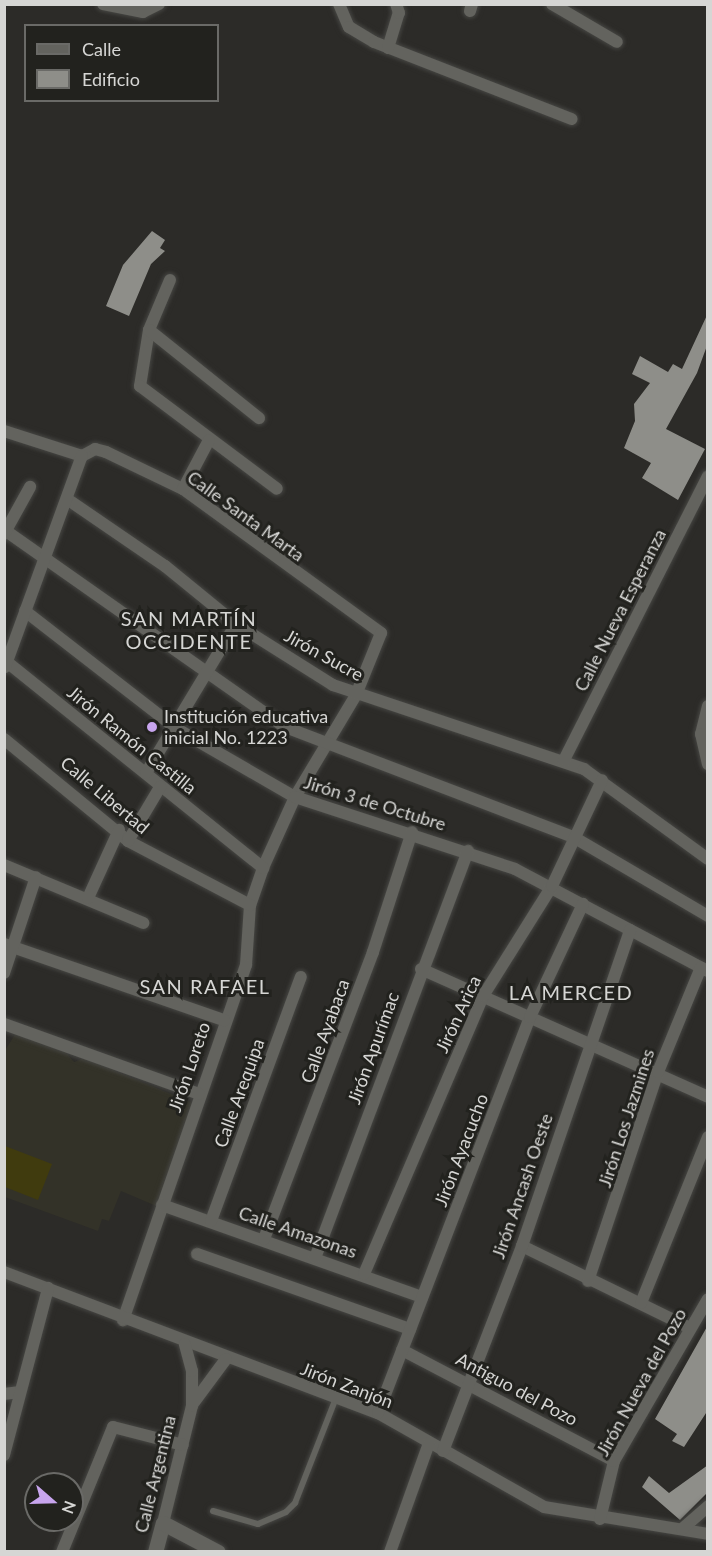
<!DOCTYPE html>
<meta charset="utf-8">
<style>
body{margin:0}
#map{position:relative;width:712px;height:1556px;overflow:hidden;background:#2c2b28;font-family:Lato,sans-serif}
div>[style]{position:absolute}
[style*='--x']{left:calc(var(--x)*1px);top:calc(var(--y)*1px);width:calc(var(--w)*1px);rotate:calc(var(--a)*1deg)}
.built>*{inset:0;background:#333228}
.green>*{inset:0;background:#403b0e}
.building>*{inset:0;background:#8e8e89}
.roads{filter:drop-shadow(0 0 2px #464643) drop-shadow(0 0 2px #464643)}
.service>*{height:6px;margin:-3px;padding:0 3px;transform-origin:3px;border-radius:3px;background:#63635e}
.minor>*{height:12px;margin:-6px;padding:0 6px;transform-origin:6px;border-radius:6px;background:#63635e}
.tertiary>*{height:15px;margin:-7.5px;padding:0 7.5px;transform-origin:7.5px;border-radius:7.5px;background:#63635e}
.dots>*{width:16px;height:16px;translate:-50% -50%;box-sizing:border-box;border:3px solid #22221e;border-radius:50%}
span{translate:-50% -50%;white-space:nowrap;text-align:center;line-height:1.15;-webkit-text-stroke:6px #22221e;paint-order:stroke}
.street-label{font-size:18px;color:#d6d6d4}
.poi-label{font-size:18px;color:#d6d6d4}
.left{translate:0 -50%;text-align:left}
.neighbourhood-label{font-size:20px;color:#d6d6d4;letter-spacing:1.5px}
.frame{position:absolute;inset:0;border:6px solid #d6d6d4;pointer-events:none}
.legend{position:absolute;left:24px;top:24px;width:195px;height:78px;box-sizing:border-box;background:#22221e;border:2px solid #6a6a67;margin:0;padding:8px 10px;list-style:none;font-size:18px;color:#d6d6d4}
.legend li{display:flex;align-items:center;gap:12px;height:30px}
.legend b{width:30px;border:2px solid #6a6a67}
.north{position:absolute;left:24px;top:1472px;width:60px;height:60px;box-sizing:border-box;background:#22221e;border:2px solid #6a6a67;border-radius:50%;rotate:110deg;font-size:16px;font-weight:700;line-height:24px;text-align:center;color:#d6d6d4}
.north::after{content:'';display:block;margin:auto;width:21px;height:27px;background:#c8a5ee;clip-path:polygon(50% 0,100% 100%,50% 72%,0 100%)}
</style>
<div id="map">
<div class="built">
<i style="clip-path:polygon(16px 1033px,64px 1050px,74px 1062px,84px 1058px,195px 1104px,161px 1208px,121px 1191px,109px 1221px,102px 1219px,98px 1231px,5px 1197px,4px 1052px)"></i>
</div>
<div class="green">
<i style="clip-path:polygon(5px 1146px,52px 1164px,38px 1200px,5px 1187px)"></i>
</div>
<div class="building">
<i style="clip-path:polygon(152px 231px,165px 240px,160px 248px,165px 251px,151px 264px,129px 316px,106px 306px,123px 265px)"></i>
<i style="clip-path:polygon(708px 313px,708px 343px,697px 373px,666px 429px,705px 449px,678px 500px,642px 478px,651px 463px,624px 448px,635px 421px,634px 404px,650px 383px,632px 374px,640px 356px,668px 372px,673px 364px,682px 369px)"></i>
<i style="clip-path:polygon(708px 1325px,708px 1410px,684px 1447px,672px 1441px,677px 1434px,655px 1419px)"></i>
<i style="clip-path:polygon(708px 1465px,708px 1492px,680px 1520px,642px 1487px,649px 1476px,669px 1493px)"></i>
</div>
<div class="roads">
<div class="service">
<i style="--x:213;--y:1511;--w:47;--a:16.1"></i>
<i style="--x:258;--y:1524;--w:30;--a:-23"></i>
<i style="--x:286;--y:1512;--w:13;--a:-45"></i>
<i style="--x:295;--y:1503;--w:113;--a:-68.7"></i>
</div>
<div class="minor">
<i style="--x:103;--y:4;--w:41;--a:11.3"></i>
<i style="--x:143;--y:12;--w:18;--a:-27"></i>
<i style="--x:339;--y:4;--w:25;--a:67"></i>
<i style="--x:349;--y:27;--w:29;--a:31"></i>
<i style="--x:374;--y:42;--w:212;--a:21.3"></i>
<i style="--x:552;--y:4;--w:75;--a:30.3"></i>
<i style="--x:470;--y:11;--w:7;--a:-74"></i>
<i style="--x:388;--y:48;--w:37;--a:-73"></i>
<i style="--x:399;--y:13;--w:9;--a:-108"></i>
<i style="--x:170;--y:280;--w:54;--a:112.8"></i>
<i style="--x:149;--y:330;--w:57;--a:99.1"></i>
<i style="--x:140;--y:386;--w:171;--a:36.9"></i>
<i style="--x:149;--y:330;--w:141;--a:38.7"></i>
<i style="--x:4;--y:431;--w:82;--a:17.8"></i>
<i style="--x:82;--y:456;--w:15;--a:-28"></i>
<i style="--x:95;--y:449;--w:11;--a:15"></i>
<i style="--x:106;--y:452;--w:85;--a:25.7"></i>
<i style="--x:183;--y:489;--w:245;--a:36"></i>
<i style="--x:381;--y:633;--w:67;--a:112"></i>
<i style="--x:356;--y:695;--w:119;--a:120.9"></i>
<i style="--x:295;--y:797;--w:78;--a:114.3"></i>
<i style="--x:263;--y:868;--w:39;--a:109"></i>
<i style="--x:250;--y:905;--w:60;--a:93.8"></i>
<i style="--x:246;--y:965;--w:376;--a:109.1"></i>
<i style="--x:183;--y:489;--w:55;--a:-62"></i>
<i style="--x:67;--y:499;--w:119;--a:34.4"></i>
<i style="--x:165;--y:566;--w:92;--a:39.2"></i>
<i style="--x:236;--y:624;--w:115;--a:32.2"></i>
<i style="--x:333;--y:685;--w:265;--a:18.5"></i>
<i style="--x:584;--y:769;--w:153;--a:36"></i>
<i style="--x:6;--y:531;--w:341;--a:35.1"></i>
<i style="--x:285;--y:727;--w:311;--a:20.9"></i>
<i style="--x:575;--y:838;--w:154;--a:30.4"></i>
<i style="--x:4;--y:534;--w:54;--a:-61"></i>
<i style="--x:25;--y:611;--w:192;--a:37.8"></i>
<i style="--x:177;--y:729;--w:136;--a:30"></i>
<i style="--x:295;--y:797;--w:231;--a:18.1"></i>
<i style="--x:515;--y:869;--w:218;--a:27.9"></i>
<i style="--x:7;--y:662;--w:329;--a:38.8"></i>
<i style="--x:5;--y:667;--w:225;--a:-70"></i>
<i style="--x:708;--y:706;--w:29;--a:104"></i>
<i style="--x:701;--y:734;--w:31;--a:77"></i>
<i style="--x:4;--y:739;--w:161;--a:39.4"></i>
<i style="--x:128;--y:841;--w:138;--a:27.7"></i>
<i style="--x:564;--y:760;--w:318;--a:-63.1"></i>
<i style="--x:146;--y:773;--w:174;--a:-58.9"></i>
<i style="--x:128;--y:841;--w:63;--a:-59.3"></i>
<i style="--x:4;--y:865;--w:151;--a:22.6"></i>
<i style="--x:88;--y:898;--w:75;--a:-65.5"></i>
<i style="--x:4;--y:944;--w:233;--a:19.1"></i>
<i style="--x:421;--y:969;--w:314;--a:24"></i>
<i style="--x:4;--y:973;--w:101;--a:-71.6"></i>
<i style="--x:4;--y:1024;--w:207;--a:19.7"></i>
<i style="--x:162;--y:1205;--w:276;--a:19.5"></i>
<i style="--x:211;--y:1221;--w:260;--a:-69.8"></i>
<i style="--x:264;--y:1239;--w:307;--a:-69.2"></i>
<i style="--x:373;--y:952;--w:126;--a:-72"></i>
<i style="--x:522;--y:1246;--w:187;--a:26"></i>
<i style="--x:197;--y:1254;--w:226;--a:19.4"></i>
<i style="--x:315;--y:1258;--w:435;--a:-69.4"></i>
<i style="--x:4;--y:1272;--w:400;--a:20.7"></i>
<i style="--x:378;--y:1413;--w:191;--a:29.5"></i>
<i style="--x:544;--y:1507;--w:166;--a:9.3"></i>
<i style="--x:364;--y:1274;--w:302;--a:-66.8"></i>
<i style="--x:483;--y:996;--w:130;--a:-57.9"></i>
<i style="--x:552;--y:886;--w:117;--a:-64.7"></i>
<i style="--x:588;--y:1281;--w:220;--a:-71.5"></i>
<i style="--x:658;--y:1072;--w:113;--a:-67.7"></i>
<i style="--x:641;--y:1303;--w:179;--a:-68"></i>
<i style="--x:402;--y:1350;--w:239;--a:27.6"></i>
<i style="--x:4;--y:1394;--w:16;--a:-7"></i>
<i style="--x:192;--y:1405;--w:57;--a:-53.5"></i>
<i style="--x:378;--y:1413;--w:424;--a:-69"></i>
<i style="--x:530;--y:1017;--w:125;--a:-64.9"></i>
<i style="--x:443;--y:1451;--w:220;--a:-68.9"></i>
<i style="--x:522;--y:1246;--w:334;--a:-71.1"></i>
<i style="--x:4;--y:1455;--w:173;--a:-75.2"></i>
<i style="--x:600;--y:1519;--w:60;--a:-76.4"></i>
<i style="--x:614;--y:1461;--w:187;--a:-59.9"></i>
<i style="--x:163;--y:1523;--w:121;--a:-76.1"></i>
<i style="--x:192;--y:1406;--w:35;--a:-90"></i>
<i style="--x:192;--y:1371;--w:28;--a:-105"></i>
<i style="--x:682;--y:1529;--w:35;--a:-41"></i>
<i style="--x:62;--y:1552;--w:135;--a:-67.8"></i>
<i style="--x:113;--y:1427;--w:72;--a:14.4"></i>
<i style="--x:390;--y:1552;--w:116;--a:-70.3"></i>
</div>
<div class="tertiary">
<i style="--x:155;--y:1552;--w:30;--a:-75"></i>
<i style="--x:163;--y:1523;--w:62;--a:27.8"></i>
</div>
</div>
<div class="dots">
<i style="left:152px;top:727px;background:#c8a5ee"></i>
</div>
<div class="street-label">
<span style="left:246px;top:516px;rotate:36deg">Calle Santa Marta</span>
<span style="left:620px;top:610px;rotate:-63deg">Calle Nueva Esperanza</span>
<span style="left:324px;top:655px;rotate:29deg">Jirón Sucre</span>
<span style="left:132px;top:740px;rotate:39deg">Jirón Ramón Castilla</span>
<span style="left:105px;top:795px;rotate:40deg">Calle Libertad</span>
<span style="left:375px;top:803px;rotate:17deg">Jirón 3 de Octubre</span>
<span style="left:458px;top:1014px;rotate:-65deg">Jirón Arica</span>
<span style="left:325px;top:1031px;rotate:-70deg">Calle Ayabaca</span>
<span style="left:373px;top:1048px;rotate:-70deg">Jirón Apurímac</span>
<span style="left:189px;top:1067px;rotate:-71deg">Jirón Loreto</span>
<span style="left:239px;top:1093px;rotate:-70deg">Calle Arequipa</span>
<span style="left:626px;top:1118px;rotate:-72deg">Jirón Los Jazmines</span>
<span style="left:461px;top:1150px;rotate:-69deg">Jirón Ayacucho</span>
<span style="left:522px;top:1186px;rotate:-71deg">Jirón Ancash Oeste</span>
<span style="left:298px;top:1232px;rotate:19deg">Calle Amazonas</span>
<span style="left:641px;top:1382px;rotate:-61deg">Jirón Nueva del Pozo</span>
<span style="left:347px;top:1385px;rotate:21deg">Jirón Zanjón</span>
<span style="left:517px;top:1389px;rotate:28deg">Antiguo del Pozo</span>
<span style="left:155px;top:1474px;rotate:-76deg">Calle Argentina</span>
</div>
<div class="poi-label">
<span class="left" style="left:164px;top:727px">Institución educativa<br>inicial No. 1223</span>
</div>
<div class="neighbourhood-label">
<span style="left:189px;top:630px">SAN MARTÍN<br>OCCIDENTE</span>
<span style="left:205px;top:986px">SAN RAFAEL</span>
<span style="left:571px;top:992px">LA MERCED</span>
</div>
<div class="frame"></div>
<ul class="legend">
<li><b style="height:8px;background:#63635e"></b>Calle</li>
<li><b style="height:16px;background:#8e8e89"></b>Edificio</li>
</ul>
<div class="north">N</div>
</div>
